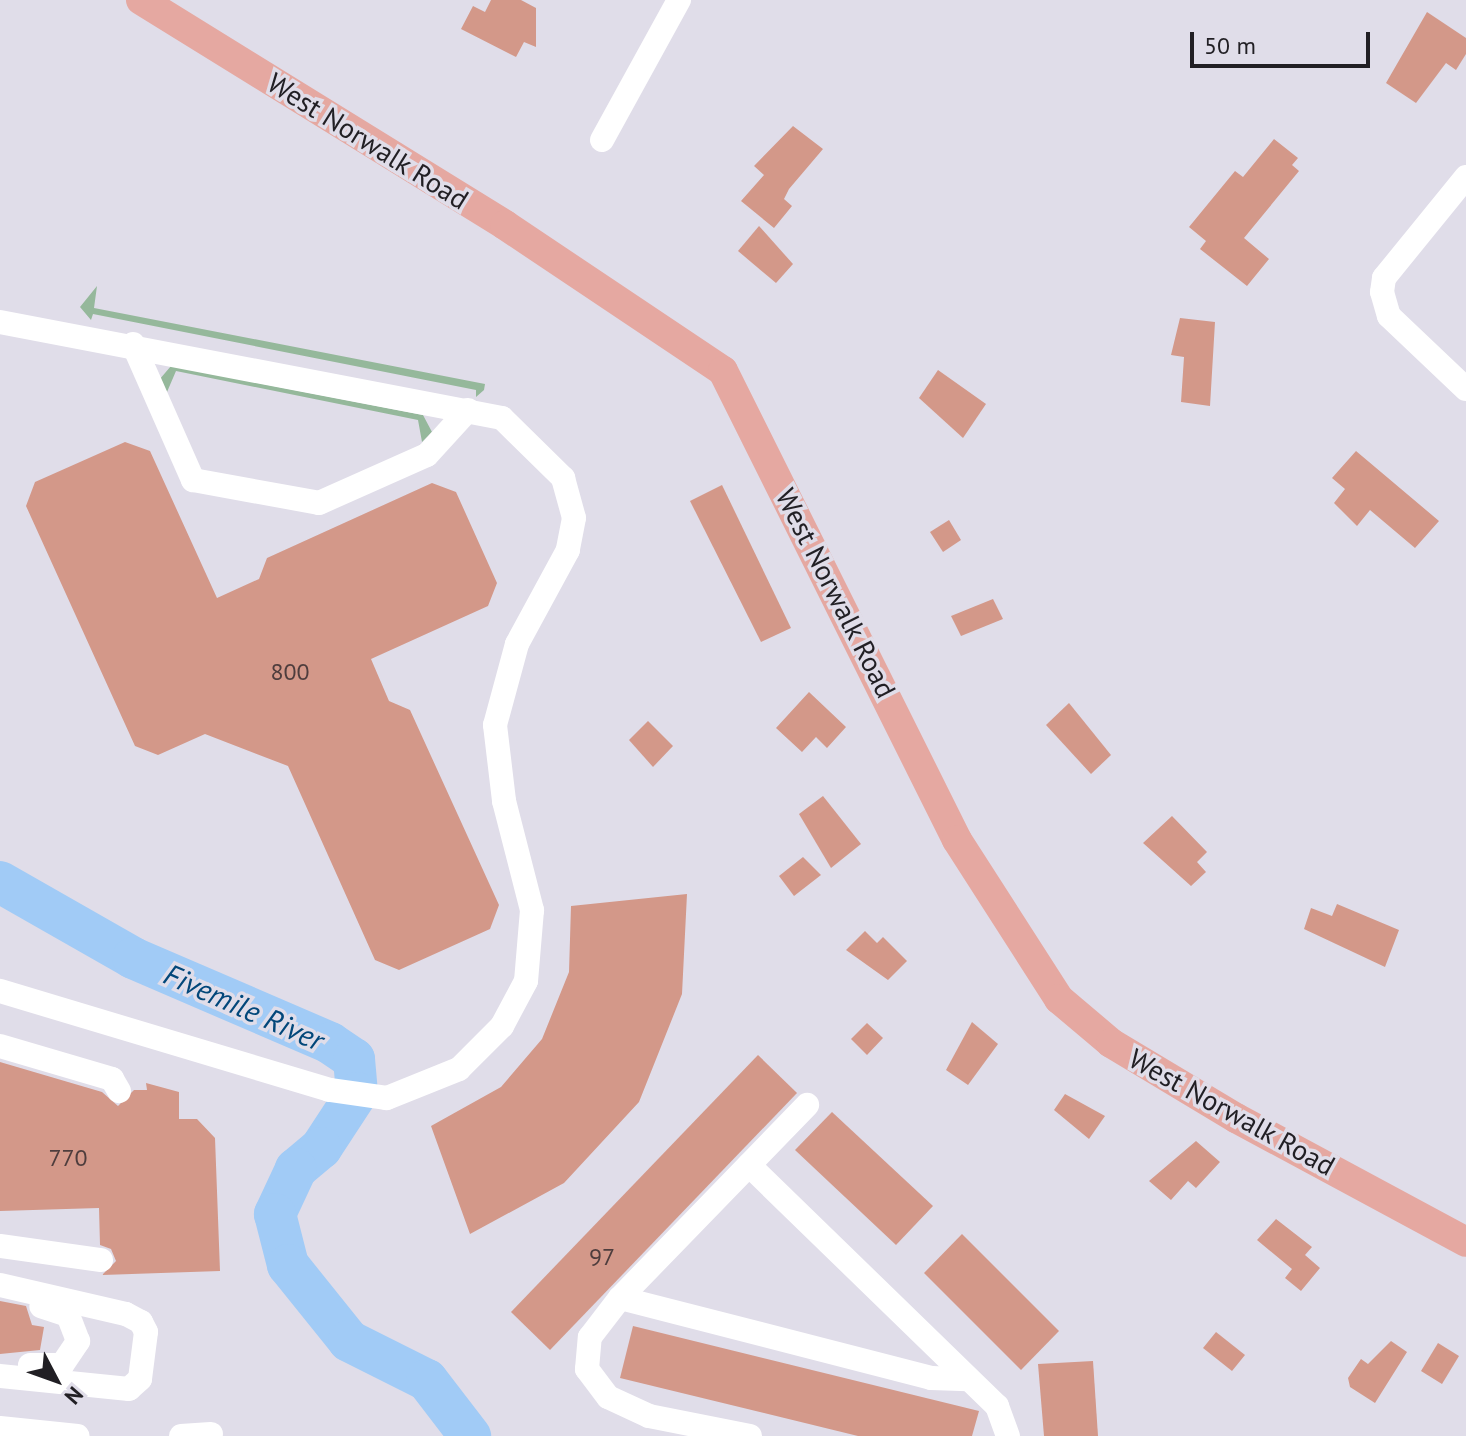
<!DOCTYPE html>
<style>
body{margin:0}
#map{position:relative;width:1466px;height:1436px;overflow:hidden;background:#e0dde9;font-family:"PT Sans",sans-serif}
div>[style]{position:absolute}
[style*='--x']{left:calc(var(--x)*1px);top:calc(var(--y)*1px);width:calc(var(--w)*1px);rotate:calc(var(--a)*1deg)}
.green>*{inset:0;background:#95b89b}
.river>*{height:42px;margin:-21px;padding:0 21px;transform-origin:21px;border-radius:21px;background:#a1cbf6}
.building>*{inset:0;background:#d39889}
.minor>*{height:24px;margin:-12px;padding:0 12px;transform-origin:12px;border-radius:12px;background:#fff}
.major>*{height:30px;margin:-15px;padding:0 15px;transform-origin:15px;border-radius:15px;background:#e5a8a1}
span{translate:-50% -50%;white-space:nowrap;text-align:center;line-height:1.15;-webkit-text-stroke:7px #e0dde9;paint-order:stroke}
.number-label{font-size:24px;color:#4e3d3d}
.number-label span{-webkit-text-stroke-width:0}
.street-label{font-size:28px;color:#211f24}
.water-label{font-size:30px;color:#02477a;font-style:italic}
.north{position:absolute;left:16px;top:1340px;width:80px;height:80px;-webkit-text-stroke:6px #e0dde9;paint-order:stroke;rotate:131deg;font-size:22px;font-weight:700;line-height:32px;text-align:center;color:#211f24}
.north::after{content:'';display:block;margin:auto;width:28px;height:36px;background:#211f24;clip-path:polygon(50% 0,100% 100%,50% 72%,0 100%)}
.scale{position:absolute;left:1190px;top:32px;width:180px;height:36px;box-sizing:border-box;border:4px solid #211f24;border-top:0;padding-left:10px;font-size:24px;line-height:28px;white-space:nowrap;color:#211f24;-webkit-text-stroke:6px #e0dde9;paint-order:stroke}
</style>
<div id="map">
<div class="green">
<i style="clip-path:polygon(97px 286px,94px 308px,485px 384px,484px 390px,476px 397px,476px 390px,93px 314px,91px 320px,80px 307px)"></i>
<i style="clip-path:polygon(171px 366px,423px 415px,432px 432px,422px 442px,418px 420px,176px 371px,167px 392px,159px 380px)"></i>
</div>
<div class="river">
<i style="--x:0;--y:882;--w:153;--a:29.7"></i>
<i style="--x:133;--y:958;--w:215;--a:23.3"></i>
<i style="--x:330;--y:1043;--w:29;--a:34"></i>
<i style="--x:354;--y:1059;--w:34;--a:85"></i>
<i style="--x:357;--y:1093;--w:66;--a:123.2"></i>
<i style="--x:321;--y:1148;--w:33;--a:140"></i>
<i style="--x:296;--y:1169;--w:50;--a:115"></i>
<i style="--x:275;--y:1214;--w:53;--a:75.7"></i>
<i style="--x:288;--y:1265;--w:97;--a:51.2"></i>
<i style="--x:349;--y:1341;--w:87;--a:26.6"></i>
<i style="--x:427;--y:1380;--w:71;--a:52.5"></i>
</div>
<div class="building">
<i style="clip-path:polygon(491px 0,521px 0,536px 8px,536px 47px,524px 42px,516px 57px,461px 29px,473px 6px,485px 12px)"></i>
<i style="clip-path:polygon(1427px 12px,1466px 38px,1466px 54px,1456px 70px,1446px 63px,1416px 103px,1386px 83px)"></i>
<i style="clip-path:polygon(793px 126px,823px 149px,789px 189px,784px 199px,792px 206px,774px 228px,741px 201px,764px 175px,754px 166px)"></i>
<i style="clip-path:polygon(1274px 139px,1298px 158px,1292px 165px,1299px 171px,1244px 238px,1269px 259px,1247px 286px,1200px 249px,1206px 241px,1189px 227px,1235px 171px,1243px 177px)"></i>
<i style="clip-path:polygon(759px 226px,793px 264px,776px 283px,738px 251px)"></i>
<i style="clip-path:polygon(1180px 318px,1215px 322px,1210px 406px,1181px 402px,1184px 357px,1171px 355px)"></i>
<i style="clip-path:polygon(938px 370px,986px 404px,963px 438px,919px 398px)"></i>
<i style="clip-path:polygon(125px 442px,150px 451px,217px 598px,259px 579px,267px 558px,432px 483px,456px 492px,497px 583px,488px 606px,371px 659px,389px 701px,410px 710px,499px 905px,490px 929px,399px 970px,375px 960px,288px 766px,205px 734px,158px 755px,135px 746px,26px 506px,35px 482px)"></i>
<i style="clip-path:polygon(1356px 451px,1439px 521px,1415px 548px,1370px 510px,1357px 526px,1334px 503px,1345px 489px,1332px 478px)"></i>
<i style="clip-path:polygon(722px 485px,791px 628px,761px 642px,690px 501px)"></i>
<i style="clip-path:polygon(949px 520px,961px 540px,943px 552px,930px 532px)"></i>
<i style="clip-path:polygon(993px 599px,1003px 619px,961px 636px,951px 616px)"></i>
<i style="clip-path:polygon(809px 692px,846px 727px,827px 748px,816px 737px,802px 752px,776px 728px)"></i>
<i style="clip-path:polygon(1069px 703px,1111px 755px,1091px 774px,1046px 725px)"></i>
<i style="clip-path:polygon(648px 721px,673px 746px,653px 767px,629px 740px)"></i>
<i style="clip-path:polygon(823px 796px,861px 844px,831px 868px,799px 814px)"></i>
<i style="clip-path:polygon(1172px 816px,1207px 852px,1197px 862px,1206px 872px,1191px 886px,1143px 843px)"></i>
<i style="clip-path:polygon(803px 857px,821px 875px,794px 896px,779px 876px)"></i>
<i style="clip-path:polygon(687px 894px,682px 994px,639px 1102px,564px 1183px,470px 1234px,431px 1126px,501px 1087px,542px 1039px,569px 972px,571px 906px)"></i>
<i style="clip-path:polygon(1337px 904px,1399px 930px,1385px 967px,1304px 929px,1311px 908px,1332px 916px)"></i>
<i style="clip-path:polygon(865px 931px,877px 943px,883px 937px,907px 961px,888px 980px,846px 950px)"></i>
<i style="clip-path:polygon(972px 1022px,998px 1044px,968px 1085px,946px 1070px)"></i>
<i style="clip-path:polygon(867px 1023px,883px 1038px,867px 1055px,851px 1039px)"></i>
<i style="clip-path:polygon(758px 1055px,797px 1093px,550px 1350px,511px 1312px)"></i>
<i style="clip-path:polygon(0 1062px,102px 1092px,118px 1106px,134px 1090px,147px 1090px,146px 1083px,179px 1092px,179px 1119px,197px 1119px,215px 1138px,220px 1271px,102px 1275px,116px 1261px,111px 1249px,100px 1245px,99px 1208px,0 1211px)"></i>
<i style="clip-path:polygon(1065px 1094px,1105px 1116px,1089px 1139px,1054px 1110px)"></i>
<i style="clip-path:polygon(832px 1112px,933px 1206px,896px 1245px,795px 1150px)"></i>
<i style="clip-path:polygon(1196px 1141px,1220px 1162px,1196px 1188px,1188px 1181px,1171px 1200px,1149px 1181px)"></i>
<i style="clip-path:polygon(1276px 1219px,1312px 1247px,1305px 1255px,1320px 1268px,1301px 1291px,1285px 1278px,1292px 1269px,1257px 1240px)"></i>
<i style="clip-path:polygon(962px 1234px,1059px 1331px,1021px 1370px,924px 1273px)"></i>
<i style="clip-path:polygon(0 1301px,26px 1306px,32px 1325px,44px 1327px,40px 1350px,0 1354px)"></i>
<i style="clip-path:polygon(633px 1326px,979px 1411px,972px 1436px,858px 1436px,620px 1378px)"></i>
<i style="clip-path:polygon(1216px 1332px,1245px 1355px,1232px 1371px,1203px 1348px)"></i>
<i style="clip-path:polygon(1391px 1341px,1407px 1352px,1375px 1403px,1350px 1387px,1348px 1378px,1361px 1359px,1368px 1364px)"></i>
<i style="clip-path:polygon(1438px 1343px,1459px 1356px,1442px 1384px,1421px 1371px)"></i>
<i style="clip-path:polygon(1093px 1361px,1098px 1436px,1044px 1436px,1038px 1364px)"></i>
</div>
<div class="minor">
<i style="--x:602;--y:140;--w:160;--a:-61.2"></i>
<i style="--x:1466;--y:177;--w:130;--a:129.1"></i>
<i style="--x:1384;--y:278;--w:14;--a:98"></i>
<i style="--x:1382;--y:292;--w:25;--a:74"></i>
<i style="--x:1389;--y:316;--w:106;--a:43.5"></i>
<i style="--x:0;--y:322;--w:511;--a:10.83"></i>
<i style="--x:502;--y:418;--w:86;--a:44.5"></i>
<i style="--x:563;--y:478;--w:41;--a:74.6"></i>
<i style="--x:574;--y:518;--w:33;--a:101"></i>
<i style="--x:568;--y:550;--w:107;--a:118.5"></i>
<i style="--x:517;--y:644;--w:84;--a:105.2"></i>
<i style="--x:495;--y:725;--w:77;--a:83.2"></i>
<i style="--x:504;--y:801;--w:113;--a:75.6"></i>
<i style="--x:532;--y:910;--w:71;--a:94.8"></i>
<i style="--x:526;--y:981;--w:51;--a:118.1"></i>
<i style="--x:502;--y:1026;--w:61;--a:135"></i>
<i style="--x:459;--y:1069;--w:78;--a:158.1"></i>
<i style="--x:387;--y:1098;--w:58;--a:-172"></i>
<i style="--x:330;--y:1090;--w:345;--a:-163.3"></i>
<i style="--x:133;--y:344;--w:149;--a:66.2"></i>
<i style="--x:193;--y:480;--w:128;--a:10.3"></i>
<i style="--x:319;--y:503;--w:118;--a:-24"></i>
<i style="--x:427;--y:455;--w:61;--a:-47.7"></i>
<i style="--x:0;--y:1046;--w:117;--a:16.4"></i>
<i style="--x:112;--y:1079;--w:14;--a:60"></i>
<i style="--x:749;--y:1165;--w:346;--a:44.2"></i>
<i style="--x:997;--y:1406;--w:32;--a:70"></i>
<i style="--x:0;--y:1246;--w:102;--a:7.9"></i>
<i style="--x:0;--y:1285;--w:129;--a:13"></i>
<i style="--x:126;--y:1314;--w:17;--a:28"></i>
<i style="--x:141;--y:1322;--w:11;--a:63"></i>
<i style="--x:146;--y:1332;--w:47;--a:97.3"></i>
<i style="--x:140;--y:1379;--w:15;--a:138"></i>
<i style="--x:129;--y:1389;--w:130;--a:-174.2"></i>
<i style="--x:620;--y:1298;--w:321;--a:14.4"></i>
<i style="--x:931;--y:1378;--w:37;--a:2"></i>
<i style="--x:30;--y:1365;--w:32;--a:0"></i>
<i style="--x:62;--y:1365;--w:29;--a:-56"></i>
<i style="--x:78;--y:1341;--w:28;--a:-111"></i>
<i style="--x:68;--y:1315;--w:28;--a:-162"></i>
<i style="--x:0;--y:1428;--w:78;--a:5.9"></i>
<i style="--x:181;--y:1436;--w:30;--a:-4"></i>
<i style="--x:750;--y:1436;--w:103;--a:-168.8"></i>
<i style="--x:649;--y:1416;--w:45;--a:-155.1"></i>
<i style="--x:608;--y:1397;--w:35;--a:-127"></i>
<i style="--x:587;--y:1369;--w:32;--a:-85"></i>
<i style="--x:590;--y:1337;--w:49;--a:-52.4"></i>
<i style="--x:620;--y:1298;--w:269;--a:-45.9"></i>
</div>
<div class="major">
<i style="--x:141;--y:0;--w:428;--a:31.7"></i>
<i style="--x:505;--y:225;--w:262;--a:33.8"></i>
<i style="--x:723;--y:371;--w:524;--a:63.48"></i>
<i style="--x:957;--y:840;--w:189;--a:57.3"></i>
<i style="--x:1059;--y:999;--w:68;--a:40.2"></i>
<i style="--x:1111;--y:1043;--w:146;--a:31"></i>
<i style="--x:1236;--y:1118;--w:261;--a:28.3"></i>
</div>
<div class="number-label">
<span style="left:290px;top:672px">800</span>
<span style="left:68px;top:1158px">770</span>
<span style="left:602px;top:1257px">97</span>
</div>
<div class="street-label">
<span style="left:368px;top:141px;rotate:32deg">West Norwalk Road</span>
<span style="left:836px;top:593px;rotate:63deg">West Norwalk Road</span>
<span style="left:1232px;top:1112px;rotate:29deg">West Norwalk Road</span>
</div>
<div class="water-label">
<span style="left:244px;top:1007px;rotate:24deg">Fivemile River</span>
</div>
<div class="north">N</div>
<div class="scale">50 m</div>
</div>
